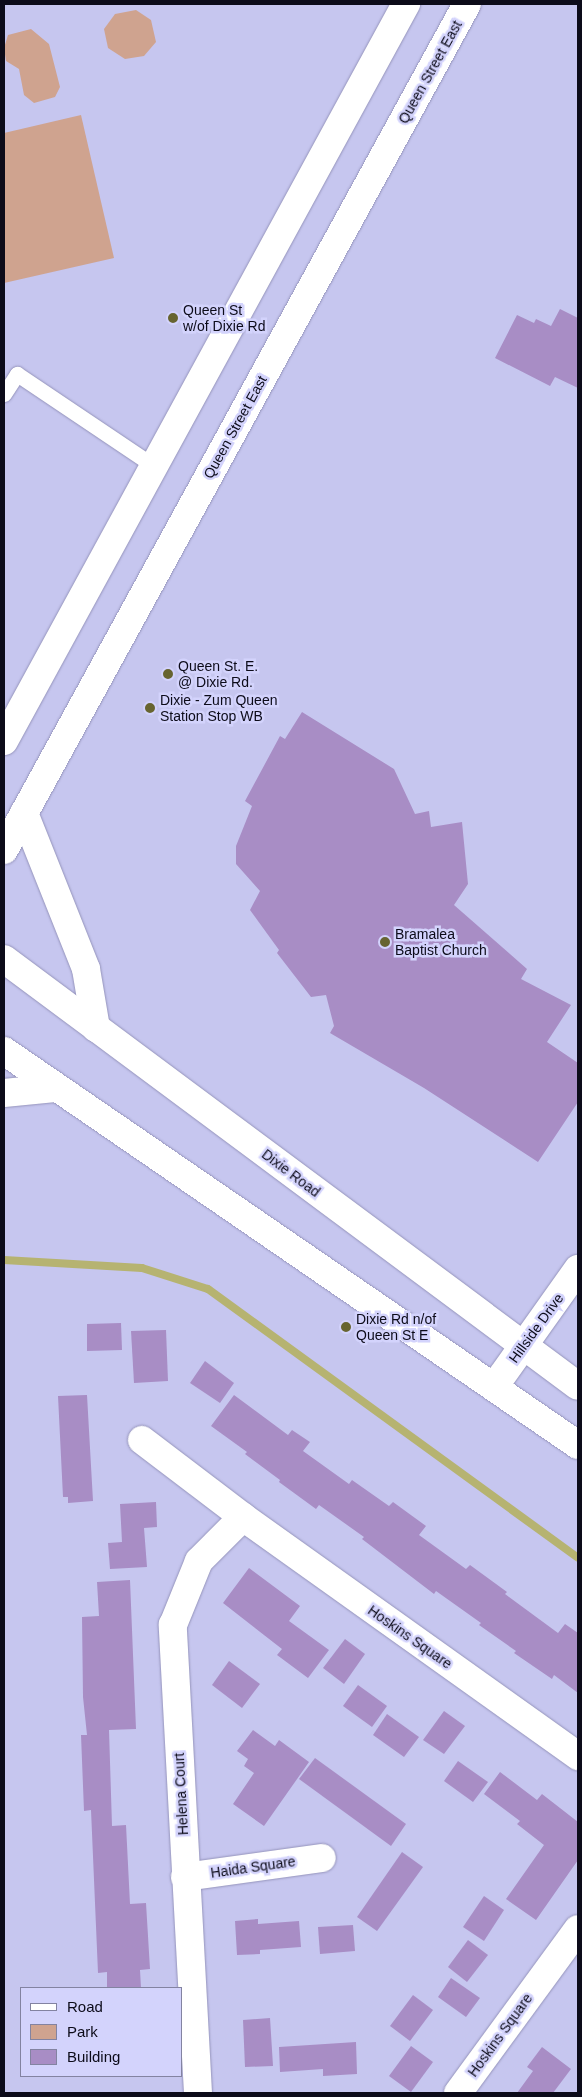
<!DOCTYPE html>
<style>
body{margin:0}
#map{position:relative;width:582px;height:2097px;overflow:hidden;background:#c6c6ef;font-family:Arial,sans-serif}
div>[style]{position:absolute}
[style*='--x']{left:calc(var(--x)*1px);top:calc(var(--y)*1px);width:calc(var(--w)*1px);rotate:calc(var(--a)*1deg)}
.green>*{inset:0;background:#cfa38f}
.stream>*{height:8px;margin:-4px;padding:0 4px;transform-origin:4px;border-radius:4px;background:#b6b371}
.building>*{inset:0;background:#a88dc5}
.roads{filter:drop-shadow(0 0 1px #9594bb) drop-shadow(0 0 1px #9594bb)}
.service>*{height:15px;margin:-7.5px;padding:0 7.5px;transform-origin:7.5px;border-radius:7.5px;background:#fff}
.minor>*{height:28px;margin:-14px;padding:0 14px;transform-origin:14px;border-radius:14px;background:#fff}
.secondary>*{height:28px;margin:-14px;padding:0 14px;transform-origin:14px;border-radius:14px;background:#fff}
.primary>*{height:28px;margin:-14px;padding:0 14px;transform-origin:14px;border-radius:14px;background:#fff}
.dots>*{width:14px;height:14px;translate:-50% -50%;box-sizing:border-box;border:2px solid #d3d3fc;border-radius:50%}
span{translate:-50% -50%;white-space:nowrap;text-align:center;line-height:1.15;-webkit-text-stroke:5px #d3d3fc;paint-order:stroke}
.street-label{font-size:14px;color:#0c0b19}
.poi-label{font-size:14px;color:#0c0b19}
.left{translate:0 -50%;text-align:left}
.frame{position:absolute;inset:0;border:5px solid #0c0b19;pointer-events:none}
.legend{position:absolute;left:20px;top:1987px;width:162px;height:90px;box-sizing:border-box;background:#d3d3fc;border:1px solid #8383a1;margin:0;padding:6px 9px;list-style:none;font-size:15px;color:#0c0b19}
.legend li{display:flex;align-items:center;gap:10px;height:25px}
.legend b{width:25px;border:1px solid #8383a1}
</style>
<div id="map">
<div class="green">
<i style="clip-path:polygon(136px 10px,151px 20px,156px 42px,144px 56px,125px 59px,108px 48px,104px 29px,115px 14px)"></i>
<i style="clip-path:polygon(31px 29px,49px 44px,60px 87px,55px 97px,34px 103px,24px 95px,19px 69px,6px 61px,4px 48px,8px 35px)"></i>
<i style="clip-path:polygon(81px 115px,114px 258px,4px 283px,4px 133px)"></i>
</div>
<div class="stream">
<i style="--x:4;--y:1260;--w:138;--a:3.3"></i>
<i style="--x:142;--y:1268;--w:69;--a:17.7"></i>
<i style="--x:208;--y:1289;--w:457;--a:36"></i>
</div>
<div class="building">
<i style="clip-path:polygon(560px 309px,578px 318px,578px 388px,555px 377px,550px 386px,495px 358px,517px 315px,534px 323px,536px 319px,551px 326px)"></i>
<i style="clip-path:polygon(302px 712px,394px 769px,415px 814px,429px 811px,431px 827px,462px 822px,468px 884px,454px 905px,527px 969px,521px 979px,571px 1005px,547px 1042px,578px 1063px,578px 1102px,538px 1162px,424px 1088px,330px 1033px,334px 1026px,326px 995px,311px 997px,277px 953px,279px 950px,250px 910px,260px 891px,236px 864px,236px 846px,252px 806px,245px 801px,280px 736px,285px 739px)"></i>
<i style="clip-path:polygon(121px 1323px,122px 1350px,87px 1351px,87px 1324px)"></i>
<i style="clip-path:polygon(166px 1330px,168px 1381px,134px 1383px,131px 1331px)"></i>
<i style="clip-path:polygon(205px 1361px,234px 1383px,220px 1403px,190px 1383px)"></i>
<i style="clip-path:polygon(87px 1395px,93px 1501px,68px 1503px,68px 1497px,63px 1497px,58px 1396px)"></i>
<i style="clip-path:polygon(234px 1395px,288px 1435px,292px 1430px,310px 1442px,303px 1451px,349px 1484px,352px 1480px,389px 1506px,393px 1502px,426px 1526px,419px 1535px,466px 1569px,470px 1565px,507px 1592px,505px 1594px,558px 1633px,565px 1624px,578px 1633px,578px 1693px,554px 1675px,552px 1679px,514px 1653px,516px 1651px,479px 1625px,481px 1623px,436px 1591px,434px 1594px,362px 1539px,364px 1537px,319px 1505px,316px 1509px,279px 1482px,280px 1480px,245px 1454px,247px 1452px,211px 1426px)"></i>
<i style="clip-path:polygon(156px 1502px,157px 1527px,144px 1528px,147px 1567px,110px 1569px,108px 1543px,122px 1542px,120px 1504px)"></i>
<i style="clip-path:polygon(249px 1568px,300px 1606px,289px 1621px,329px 1650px,308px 1678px,277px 1655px,282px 1649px,223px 1603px)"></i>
<i style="clip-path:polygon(130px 1580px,136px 1729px,109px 1730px,112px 1826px,126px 1825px,130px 1904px,146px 1903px,150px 1969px,140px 1970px,141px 1988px,107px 1988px,107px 1972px,98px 1973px,91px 1810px,84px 1811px,81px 1735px,87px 1735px,83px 1697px,82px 1617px,99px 1616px,97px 1582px)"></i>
<i style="clip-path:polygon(345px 1639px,365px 1654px,344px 1684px,323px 1668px)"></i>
<i style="clip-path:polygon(229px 1661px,260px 1684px,242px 1708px,212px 1685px)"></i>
<i style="clip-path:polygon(358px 1685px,387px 1706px,372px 1727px,343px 1706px)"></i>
<i style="clip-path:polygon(444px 1711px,465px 1726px,444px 1754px,423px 1740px)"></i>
<i style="clip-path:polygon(387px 1714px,419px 1737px,404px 1757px,373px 1735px)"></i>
<i style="clip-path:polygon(253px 1730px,275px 1746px,279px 1740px,309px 1762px,264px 1826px,233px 1804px,254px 1773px,244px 1766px,248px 1759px,237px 1751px)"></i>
<i style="clip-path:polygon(315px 1758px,406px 1824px,391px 1846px,299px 1779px)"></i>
<i style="clip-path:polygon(458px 1761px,488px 1782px,473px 1802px,444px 1781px)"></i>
<i style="clip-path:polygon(500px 1772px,537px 1800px,542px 1794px,578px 1822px,578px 1860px,536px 1920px,506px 1899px,544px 1845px,517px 1824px,520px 1821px,484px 1794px)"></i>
<i style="clip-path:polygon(402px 1852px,423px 1867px,377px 1931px,357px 1917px)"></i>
<i style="clip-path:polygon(484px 1896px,504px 1910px,484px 1941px,463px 1927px)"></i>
<i style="clip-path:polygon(258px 1919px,258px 1924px,299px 1921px,301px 1947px,260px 1950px,260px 1954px,237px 1955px,235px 1921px)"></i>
<i style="clip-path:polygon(353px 1925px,355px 1951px,320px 1954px,318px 1927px)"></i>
<i style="clip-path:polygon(468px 1940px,488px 1955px,467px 1982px,448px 1967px)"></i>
<i style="clip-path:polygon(451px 1978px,480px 1998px,466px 2017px,438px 1997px)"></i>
<i style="clip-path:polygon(413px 1995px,433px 2010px,410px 2041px,390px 2026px)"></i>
<i style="clip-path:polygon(270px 2018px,273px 2066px,245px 2067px,243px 2020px)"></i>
<i style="clip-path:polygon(356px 2042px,357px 2074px,323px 2076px,323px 2069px,280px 2072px,279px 2047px)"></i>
<i style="clip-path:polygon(411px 2046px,433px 2062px,411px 2092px,389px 2076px)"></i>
<i style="clip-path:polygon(542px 2047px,571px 2069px,553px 2093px,517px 2093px,533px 2071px,527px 2067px)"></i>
</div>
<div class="roads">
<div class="service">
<i style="--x:4;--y:394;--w:24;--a:-57"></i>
<i style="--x:17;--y:374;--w:165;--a:33.9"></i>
</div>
<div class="minor">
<i style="--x:494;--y:1387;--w:145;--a:-54.6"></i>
<i style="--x:142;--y:1440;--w:127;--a:37.3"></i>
<i style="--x:243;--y:1517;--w:412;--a:35.5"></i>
<i style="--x:185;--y:1877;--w:138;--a:-7.9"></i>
<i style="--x:198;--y:2093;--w:469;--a:-93.1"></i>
<i style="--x:173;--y:1625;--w:69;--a:-67.9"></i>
<i style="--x:199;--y:1561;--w:62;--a:-45"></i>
<i style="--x:458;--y:2093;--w:203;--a:-53.8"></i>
</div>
<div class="secondary">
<i style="--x:4;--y:959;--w:715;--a:36.65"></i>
<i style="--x:4;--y:1051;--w:696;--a:34.47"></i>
</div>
<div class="primary">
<i style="--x:4;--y:741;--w:840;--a:-61.39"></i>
<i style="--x:24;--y:813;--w:168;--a:68.3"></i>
<i style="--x:86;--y:969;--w:60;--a:80.4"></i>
<i style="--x:4;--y:850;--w:964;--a:-61.31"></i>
<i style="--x:4;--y:1093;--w:51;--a:-5.6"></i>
</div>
</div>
<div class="dots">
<i style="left:173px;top:318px;background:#676430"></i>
<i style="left:168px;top:674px;background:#676430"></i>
<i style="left:150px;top:708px;background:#676430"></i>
<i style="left:385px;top:942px;background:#676430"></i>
<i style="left:346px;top:1327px;background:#676430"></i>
</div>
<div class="street-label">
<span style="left:430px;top:72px;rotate:-61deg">Queen Street East</span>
<span style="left:235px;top:427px;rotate:-61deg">Queen Street East</span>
<span style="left:291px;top:1173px;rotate:37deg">Dixie Road</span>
<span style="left:536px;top:1328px;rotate:-54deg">Hillside Drive</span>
<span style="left:410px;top:1637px;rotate:35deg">Hoskins Square</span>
<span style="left:181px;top:1794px;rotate:-93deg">Helena Court</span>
<span style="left:253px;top:1867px;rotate:-8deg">Haida Square</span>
<span style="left:500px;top:2035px;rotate:-54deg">Hoskins Square</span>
</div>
<div class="poi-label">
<span class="left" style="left:183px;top:318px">Queen St<br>w/of Dixie Rd</span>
<span class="left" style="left:178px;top:674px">Queen St. E.<br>@ Dixie Rd.</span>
<span class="left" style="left:160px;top:708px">Dixie - Zum Queen<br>Station Stop WB</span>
<span class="left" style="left:395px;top:942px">Bramalea<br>Baptist Church</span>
<span class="left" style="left:356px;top:1327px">Dixie Rd n/of<br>Queen St E</span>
</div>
<div class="frame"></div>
<ul class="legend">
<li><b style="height:6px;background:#fff"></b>Road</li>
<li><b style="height:14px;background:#cfa38f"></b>Park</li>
<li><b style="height:14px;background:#a88dc5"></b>Building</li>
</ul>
</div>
